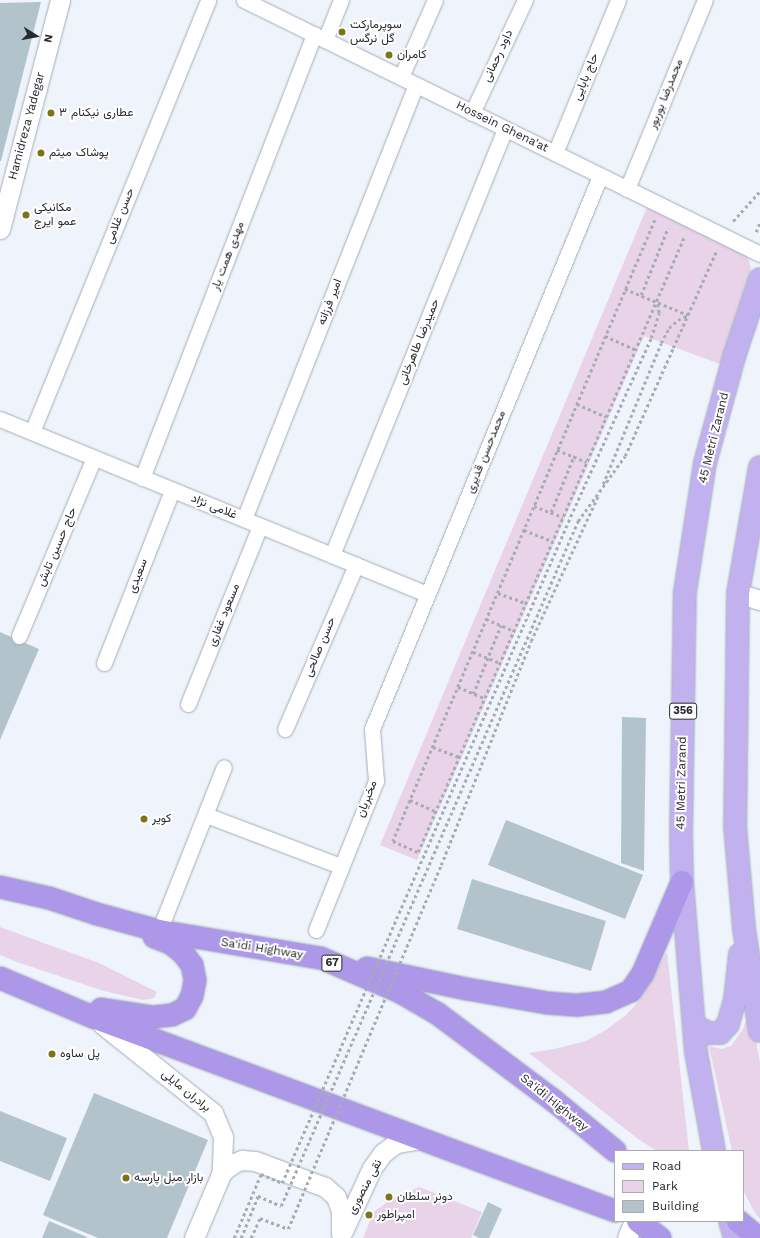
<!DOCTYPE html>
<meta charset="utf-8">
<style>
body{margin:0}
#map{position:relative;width:760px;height:1238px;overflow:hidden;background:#eff4fc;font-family:"Work Sans",Vazirmatn,sans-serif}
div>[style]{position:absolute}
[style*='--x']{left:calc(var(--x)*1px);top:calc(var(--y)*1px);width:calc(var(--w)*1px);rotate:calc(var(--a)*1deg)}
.green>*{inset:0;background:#e8d3e8}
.building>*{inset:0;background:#b3c3cc}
.path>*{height:2.5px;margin-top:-1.25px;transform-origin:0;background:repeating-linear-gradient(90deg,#a7acb3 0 3px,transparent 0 6px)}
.roads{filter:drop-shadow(0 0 1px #a4acb9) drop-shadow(0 0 1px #a4acb9)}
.minor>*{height:15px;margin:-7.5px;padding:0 7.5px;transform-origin:7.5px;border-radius:7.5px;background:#fff}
.tertiary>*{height:19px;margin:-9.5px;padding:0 9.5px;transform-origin:9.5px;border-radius:9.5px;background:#fff}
.primary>*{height:22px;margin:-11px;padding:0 11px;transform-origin:11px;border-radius:11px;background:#c1b1ee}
.trunk>*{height:22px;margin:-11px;padding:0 11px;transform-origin:11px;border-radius:11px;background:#ac97e8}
.path-bridge>*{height:2.5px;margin-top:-1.25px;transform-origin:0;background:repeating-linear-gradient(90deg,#a7acb3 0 3px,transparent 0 6px)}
.dots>*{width:11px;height:11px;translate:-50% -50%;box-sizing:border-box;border:2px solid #fff;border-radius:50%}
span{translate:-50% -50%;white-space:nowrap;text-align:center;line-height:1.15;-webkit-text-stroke:4px #fff;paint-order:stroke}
.shield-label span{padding:1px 3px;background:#fff;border:1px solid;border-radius:3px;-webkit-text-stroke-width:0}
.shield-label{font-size:11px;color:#272a2f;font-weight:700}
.poi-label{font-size:12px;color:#272a2f}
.left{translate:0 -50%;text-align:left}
.street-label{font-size:12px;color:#272a2f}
.legend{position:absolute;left:614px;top:1150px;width:130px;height:72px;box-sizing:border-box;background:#fff;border:1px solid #a9aaac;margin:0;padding:5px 7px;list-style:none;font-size:12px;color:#272a2f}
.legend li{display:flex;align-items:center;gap:8px;height:20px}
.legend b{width:20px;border:1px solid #a9aaac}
.north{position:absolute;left:16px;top:16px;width:40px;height:40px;-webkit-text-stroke:3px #fff;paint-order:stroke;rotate:101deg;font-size:11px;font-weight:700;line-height:16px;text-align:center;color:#272a2f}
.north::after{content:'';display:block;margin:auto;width:14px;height:18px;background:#272a2f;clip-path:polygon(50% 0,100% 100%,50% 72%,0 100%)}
</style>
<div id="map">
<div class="green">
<i style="clip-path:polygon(647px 207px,743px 253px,749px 260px,751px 269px,720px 364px,644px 336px,417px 860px,380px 845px)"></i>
<i style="clip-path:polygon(0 927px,99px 963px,157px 992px,154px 998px,143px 1000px,104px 991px,17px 962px,0 955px)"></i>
<i style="clip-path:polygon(667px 952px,689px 1151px,657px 1151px,638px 1139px,529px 1053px,554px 1049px,586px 1041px,606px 1030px,626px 1015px,639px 1001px)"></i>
<i style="clip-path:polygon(750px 1009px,760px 1062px,760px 1219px,755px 1213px,743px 1190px,743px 1151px,732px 1151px,709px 1046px,721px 1049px,731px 1046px,743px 1029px)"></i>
<i style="clip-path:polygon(419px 1187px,482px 1212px,471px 1238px,363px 1238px,373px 1213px,392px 1198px)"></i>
</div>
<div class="building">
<i style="clip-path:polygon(41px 2px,1px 161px,0 161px,0 3px)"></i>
<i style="clip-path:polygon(0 632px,39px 649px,0 740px)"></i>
<i style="clip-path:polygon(622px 717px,646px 718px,644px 871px,621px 863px)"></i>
<i style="clip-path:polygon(506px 820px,643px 875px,625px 919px,488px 865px)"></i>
<i style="clip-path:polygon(472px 879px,606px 921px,591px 971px,457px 929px)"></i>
<i style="clip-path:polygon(94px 1093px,208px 1140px,167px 1238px,98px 1238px,43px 1215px)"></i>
<i style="clip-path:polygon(0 1111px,67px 1138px,50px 1181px,0 1161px)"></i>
<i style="clip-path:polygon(488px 1202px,502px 1209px,489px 1238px,479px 1238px,473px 1235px)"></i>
<i style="clip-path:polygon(49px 1221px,87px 1237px,86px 1238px,42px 1238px)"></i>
</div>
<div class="path">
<i style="--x:655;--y:220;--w:674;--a:112.87"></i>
<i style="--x:393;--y:841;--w:27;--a:24"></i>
<i style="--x:418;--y:852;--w:672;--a:-66.6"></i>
<i style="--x:733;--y:221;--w:40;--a:-48"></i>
<i style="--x:756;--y:232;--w:11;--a:-68"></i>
<i style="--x:625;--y:289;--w:68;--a:22.4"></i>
<i style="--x:641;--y:295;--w:72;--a:-68.1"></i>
<i style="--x:605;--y:336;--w:34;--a:24"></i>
<i style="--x:651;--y:338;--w:26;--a:-72"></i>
<i style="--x:659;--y:313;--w:10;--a:-101"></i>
<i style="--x:661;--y:343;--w:17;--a:-62"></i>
<i style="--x:669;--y:328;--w:12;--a:-42"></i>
<i style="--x:678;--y:320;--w:11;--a:-27"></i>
<i style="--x:673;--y:348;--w:105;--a:-65.9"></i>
<i style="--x:577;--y:404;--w:32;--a:24"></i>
<i style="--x:557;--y:450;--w:32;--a:22"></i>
<i style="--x:534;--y:506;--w:31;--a:21"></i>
<i style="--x:551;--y:512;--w:61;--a:-67.7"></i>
<i style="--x:524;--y:530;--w:31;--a:21"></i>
<i style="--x:498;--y:593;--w:30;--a:20"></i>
<i style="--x:486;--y:619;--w:30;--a:23"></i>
<i style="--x:473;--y:652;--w:29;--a:22"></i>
<i style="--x:458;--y:687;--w:28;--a:23"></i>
<i style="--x:473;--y:694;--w:74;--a:-67.9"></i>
<i style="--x:433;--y:747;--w:28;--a:21"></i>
<i style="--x:410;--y:800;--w:27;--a:24"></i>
</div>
<div class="roads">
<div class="minor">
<i style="--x:244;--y:0;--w:575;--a:26.21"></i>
<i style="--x:325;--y:40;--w:43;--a:-68.2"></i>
<i style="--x:401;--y:77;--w:84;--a:-66.2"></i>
<i style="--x:472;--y:113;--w:125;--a:-64.9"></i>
<i style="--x:555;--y:153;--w:165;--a:-67.6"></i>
<i style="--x:627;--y:189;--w:204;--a:-67.6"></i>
<i style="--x:0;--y:419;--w:461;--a:22.3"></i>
<i style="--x:32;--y:432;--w:466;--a:-67.8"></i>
<i style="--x:142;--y:478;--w:476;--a:-68.8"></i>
<i style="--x:244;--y:519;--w:467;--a:-68.4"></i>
<i style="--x:332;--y:555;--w:460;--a:-67.9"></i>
<i style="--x:19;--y:636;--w:193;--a:-67.2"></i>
<i style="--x:104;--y:663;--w:186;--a:-68.5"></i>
<i style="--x:188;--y:704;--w:192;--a:-68"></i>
<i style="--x:285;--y:729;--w:179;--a:-66.6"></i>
<i style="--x:206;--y:815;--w:143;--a:20.8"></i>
<i style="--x:316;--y:930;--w:161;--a:-68.1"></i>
<i style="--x:376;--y:781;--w:52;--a:-94.4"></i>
<i style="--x:372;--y:729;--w:598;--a:-67.59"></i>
<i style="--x:159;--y:931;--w:176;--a:-68.4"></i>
</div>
<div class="tertiary">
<i style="--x:0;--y:229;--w:237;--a:-75.3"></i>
<i style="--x:738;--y:593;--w:23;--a:18"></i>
<i style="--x:102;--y:1024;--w:142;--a:38.7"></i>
<i style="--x:213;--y:1113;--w:26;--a:67"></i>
<i style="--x:223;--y:1137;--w:35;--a:92"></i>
<i style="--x:222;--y:1172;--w:72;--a:113"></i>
<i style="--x:222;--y:1172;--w:15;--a:-37"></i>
<i style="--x:234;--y:1163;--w:9;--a:-21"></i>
<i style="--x:242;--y:1160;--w:13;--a:4"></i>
<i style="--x:255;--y:1161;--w:75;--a:20.4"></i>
<i style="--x:325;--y:1187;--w:15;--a:42"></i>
<i style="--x:336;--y:1197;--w:15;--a:70"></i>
<i style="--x:341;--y:1211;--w:23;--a:90"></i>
<i style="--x:343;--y:1231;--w:69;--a:-65.3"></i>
<i style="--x:372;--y:1168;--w:19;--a:-54"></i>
<i style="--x:383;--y:1153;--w:16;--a:-38"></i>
<i style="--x:396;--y:1143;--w:26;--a:-9"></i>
<i style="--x:627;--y:1238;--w:18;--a:-68"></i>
</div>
<div class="primary">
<i style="--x:760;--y:467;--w:128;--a:99.9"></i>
<i style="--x:738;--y:593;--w:233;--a:90.7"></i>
<i style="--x:735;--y:826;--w:103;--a:85"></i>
<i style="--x:744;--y:929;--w:103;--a:81.1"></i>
<i style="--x:694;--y:1026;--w:17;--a:25"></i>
<i style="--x:709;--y:1033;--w:11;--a:0"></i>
<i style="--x:720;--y:1033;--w:12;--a:-48"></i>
<i style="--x:728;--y:1024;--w:25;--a:-74"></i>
<i style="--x:735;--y:1000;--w:46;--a:-83.8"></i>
<i style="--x:714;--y:1151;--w:101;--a:-100.3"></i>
<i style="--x:696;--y:1052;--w:171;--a:-94.7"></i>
<i style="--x:682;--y:882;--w:46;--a:-91.2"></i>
<i style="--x:681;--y:836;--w:244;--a:-89.1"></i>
<i style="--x:685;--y:592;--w:131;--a:-81.2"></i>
<i style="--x:705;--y:463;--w:110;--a:-74.7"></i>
<i style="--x:734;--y:357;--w:82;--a:-71.6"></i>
<i style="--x:730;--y:1221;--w:18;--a:74"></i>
</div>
<div class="trunk">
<i style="--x:0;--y:887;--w:50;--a:12.7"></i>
<i style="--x:49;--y:898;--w:51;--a:18.4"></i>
<i style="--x:97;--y:914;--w:64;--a:15.3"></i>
<i style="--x:159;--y:931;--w:164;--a:9.5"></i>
<i style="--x:321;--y:958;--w:86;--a:23.3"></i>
<i style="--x:400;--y:992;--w:44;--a:30.1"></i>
<i style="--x:438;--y:1014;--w:144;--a:36.8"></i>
<i style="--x:553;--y:1100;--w:80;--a:39.4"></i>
<i style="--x:367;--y:968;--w:102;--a:11.9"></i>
<i style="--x:467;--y:989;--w:81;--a:9.9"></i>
<i style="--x:547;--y:1003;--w:31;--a:4"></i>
<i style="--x:578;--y:1005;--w:28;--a:-6"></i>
<i style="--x:606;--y:1002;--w:27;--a:-24"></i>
<i style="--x:631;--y:991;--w:22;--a:-56"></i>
<i style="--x:643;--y:973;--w:99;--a:-66.8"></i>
<i style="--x:0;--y:978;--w:101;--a:22.8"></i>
<i style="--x:93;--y:1017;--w:557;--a:20.39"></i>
<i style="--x:101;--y:1009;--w:53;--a:8.7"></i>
<i style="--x:153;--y:1017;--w:19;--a:-6"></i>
<i style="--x:172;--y:1015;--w:14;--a:-25"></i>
<i style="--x:185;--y:1009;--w:15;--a:-62"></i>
<i style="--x:192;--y:996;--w:16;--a:-79"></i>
<i style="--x:195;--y:980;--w:15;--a:-101"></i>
<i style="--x:192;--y:965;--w:15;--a:-127"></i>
<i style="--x:183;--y:953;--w:16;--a:-142"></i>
<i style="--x:170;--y:943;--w:17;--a:-159"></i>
<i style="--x:638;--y:1221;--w:28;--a:38"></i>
<i style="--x:738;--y:1221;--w:26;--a:40"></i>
</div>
</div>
<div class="path-bridge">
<i style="--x:603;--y:484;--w:152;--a:-67.6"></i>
<i style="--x:234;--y:1238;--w:69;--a:-67.1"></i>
<i style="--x:261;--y:1174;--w:23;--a:23"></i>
<i style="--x:282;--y:1183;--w:732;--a:-66.59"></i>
<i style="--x:573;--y:511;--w:190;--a:-65.7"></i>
<i style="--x:241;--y:1238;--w:45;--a:-68"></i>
<i style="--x:258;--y:1196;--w:25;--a:23"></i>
<i style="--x:281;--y:1206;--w:747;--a:-66.56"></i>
<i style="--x:578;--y:521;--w:80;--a:-54.1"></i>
<i style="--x:625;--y:456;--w:118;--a:-66"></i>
<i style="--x:251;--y:1238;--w:22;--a:-66"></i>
<i style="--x:260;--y:1218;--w:30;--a:21"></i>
<i style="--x:288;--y:1229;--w:395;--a:-67.2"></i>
<i style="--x:441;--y:865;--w:241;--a:-68.1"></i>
<i style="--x:531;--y:641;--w:160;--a:-65.2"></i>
</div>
<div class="dots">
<i style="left:342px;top:32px;background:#7c7418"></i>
<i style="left:389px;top:55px;background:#7c7418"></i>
<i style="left:51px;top:113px;background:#7c7418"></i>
<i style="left:41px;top:153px;background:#7c7418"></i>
<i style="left:26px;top:215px;background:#7c7418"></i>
<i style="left:144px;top:819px;background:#7c7418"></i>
<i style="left:52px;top:1054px;background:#7c7418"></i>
<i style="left:126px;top:1178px;background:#7c7418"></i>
<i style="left:389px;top:1197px;background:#7c7418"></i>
<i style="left:369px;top:1215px;background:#7c7418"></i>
</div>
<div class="shield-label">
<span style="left:683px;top:711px">356</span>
<span style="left:332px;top:963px">67</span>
</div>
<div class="poi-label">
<span class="left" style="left:350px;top:32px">سوپرمارکت<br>گل نرگس</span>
<span class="left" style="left:397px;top:55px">کامران</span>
<span class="left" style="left:59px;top:113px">عطاری نیکنام ۳</span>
<span class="left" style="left:49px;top:153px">پوشاک میثم</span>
<span class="left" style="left:34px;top:215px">مکانیکی<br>عمو ایرج</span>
<span class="left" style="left:152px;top:819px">کویر</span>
<span class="left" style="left:60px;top:1054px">پل ساوه</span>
<span class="left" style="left:134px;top:1178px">بازار مبل پارسه</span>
<span class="left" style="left:397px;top:1197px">دونر سلطان</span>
<span class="left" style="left:377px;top:1215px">امپراطور</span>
</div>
<div class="street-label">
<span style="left:498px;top:56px;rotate:-65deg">داود رحمانی</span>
<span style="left:586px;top:77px;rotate:-68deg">حاج بابایی</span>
<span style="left:666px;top:94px;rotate:-68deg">محمدرضا بوربور</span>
<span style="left:27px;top:126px;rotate:-75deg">Hamidreza Yadegar</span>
<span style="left:502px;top:127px;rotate:26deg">Hossein Ghena'at</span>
<span style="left:120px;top:216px;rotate:-68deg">حسن غلامی</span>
<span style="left:228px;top:256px;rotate:-69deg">مهدی همت یار</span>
<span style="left:330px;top:302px;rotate:-69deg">امیر فرزانه</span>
<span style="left:419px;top:342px;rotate:-68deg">حمیدرضا طاهرخانی</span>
<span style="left:714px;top:438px;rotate:-76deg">45 Metri Zarand</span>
<span style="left:486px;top:452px;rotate:-68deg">محمدحسن قدیری</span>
<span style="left:214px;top:507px;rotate:22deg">غلامی نژاد</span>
<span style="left:57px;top:547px;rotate:-67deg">حاج حسین تابش</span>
<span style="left:138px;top:576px;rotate:-69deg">سعيدی</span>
<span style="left:224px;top:615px;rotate:-68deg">مسعود غفاری</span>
<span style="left:320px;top:647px;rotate:-67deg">حسن صالحی</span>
<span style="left:682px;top:783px;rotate:-89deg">45 Metri Zarand</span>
<span style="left:367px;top:799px;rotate:-69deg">مخبریان</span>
<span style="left:262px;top:949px;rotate:9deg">Sa'idi Highway</span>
<span style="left:186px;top:1091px;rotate:39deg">برادران مایلی</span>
<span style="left:554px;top:1103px;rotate:39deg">Sa'idi Highway</span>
<span style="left:365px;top:1187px;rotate:-62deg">نقی منصوری</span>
</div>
<ul class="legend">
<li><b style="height:5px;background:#c1b1ee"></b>Road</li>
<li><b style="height:11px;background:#e8d3e8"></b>Park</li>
<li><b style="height:11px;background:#b3c3cc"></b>Building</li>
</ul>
<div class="north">N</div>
</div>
